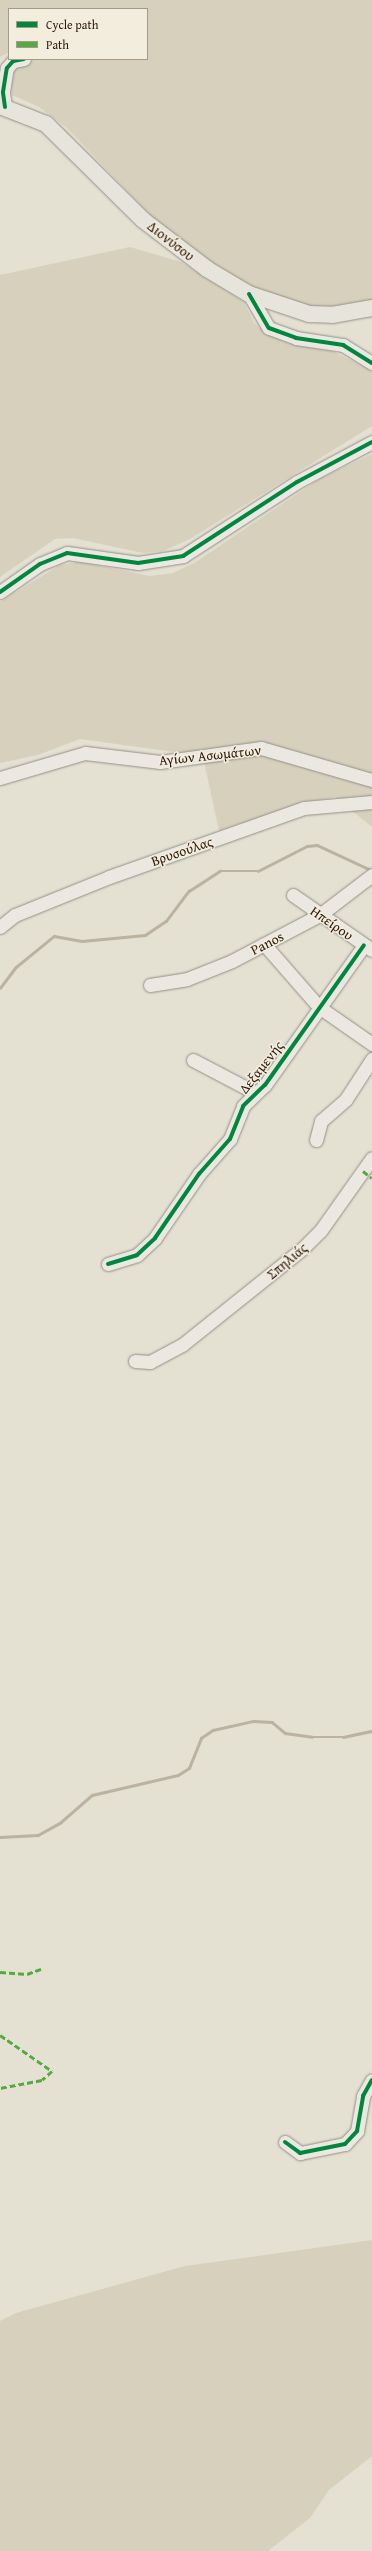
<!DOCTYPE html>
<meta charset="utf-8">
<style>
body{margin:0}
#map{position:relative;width:372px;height:2551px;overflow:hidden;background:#e4e0d2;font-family:"Gentium Book Plus",serif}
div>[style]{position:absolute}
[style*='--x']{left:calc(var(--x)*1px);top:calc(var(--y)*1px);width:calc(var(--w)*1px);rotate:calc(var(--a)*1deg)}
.green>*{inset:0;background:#d7d0bc}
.stream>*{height:2.5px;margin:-1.25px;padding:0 1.25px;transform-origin:1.25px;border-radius:1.25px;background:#bcb2a0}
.roads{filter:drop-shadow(0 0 1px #948f86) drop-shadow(0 0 1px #948f86)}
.minor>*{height:13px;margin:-6.5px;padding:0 6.5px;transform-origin:6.5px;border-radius:6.5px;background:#ebe8e1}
.major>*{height:16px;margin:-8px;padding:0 8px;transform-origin:8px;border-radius:8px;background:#e7e4dc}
.quiet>*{height:3px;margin-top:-1.5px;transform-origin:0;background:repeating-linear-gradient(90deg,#54a941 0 6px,transparent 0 9px)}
.cycleway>*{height:4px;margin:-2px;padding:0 2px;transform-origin:2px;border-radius:2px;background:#00873e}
span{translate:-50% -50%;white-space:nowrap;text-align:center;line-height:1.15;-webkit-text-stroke:3px #f3eddd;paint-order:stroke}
.street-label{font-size:14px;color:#2e1a0e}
.legend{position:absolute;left:8px;top:8px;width:140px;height:52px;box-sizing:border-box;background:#f3eddd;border:1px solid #a4998a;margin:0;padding:5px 7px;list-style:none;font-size:12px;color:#2e1a0e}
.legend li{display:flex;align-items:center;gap:8px;height:20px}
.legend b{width:20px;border:1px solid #a4998a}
</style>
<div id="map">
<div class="green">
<i style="clip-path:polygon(evenodd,0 0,372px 0,372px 302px,319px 309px,253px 288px,204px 259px,158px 223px,67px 128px,39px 107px,12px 95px,8px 53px,0 57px,0 0,9px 9px,147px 9px,147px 59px,9px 59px,9px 9px)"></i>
<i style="clip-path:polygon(130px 247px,181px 262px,244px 302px,254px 323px,266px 333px,303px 346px,332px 351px,367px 368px,372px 372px,372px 426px,190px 539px,163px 551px,143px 553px,73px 538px,55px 539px,0 577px,0 275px)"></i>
<i style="clip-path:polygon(372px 454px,372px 827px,335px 797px,300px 804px,219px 831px,204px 761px,257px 754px,296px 763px,299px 752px,259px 743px,182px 753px,80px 739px,38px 755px,0 763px,0 602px,60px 565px,81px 562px,150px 576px,173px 573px,194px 563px,321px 478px)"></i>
<i style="clip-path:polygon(372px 2240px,372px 2456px,329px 2490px,310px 2518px,268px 2551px,0 2551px,0 2321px,16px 2313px,185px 2266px)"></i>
</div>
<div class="stream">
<i style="--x:0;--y:988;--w:26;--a:-53"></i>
<i style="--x:16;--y:967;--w:49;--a:-39.2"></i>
<i style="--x:54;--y:936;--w:28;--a:10"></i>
<i style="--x:82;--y:941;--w:63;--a:-5.4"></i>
<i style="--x:145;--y:935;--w:25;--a:-34"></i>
<i style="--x:166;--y:921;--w:38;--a:-53"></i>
<i style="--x:189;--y:891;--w:37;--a:-33"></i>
<i style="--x:220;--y:871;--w:38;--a:0"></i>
<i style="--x:258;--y:871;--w:55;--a:-27"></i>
<i style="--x:307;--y:846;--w:10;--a:-6"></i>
<i style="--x:317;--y:845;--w:60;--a:24.8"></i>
<i style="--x:0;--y:1837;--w:38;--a:-3"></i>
<i style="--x:38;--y:1835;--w:26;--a:-29"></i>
<i style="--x:61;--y:1822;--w:41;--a:-41.1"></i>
<i style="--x:92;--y:1795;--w:88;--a:-13.1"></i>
<i style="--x:178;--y:1775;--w:13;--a:-32"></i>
<i style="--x:189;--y:1768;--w:32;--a:-68"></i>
<i style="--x:201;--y:1738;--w:14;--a:-34"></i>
<i style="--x:213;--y:1730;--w:41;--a:-12.7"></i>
<i style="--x:253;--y:1721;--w:19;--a:3"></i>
<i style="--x:272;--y:1722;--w:17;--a:40"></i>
<i style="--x:285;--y:1733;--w:27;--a:8"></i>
<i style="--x:312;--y:1737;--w:31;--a:0"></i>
<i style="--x:343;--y:1737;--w:30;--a:-12"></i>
</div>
<div class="roads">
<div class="minor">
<i style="--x:5;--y:107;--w:15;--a:-98"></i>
<i style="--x:3;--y:92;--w:24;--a:-81"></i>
<i style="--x:7;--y:68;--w:9;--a:-49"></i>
<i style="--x:13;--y:61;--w:11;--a:-10"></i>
<i style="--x:249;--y:294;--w:39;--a:60"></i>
<i style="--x:269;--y:328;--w:29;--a:20"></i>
<i style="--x:296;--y:338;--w:48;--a:8.5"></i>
<i style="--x:343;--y:345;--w:34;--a:32"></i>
<i style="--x:0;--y:592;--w:49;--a:-35"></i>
<i style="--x:40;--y:564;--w:29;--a:-22"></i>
<i style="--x:67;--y:553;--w:72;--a:8"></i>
<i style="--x:138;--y:563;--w:46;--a:-8.8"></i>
<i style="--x:183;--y:556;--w:136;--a:-33"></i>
<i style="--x:297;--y:482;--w:85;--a:-28.1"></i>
<i style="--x:0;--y:778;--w:89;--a:-16.4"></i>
<i style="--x:85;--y:753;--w:76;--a:6.8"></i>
<i style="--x:160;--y:762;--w:102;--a:-7.9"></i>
<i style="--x:261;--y:748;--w:116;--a:16.1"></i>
<i style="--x:293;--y:895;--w:96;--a:34.8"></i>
<i style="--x:0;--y:927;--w:19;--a:-39"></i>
<i style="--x:15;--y:915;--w:101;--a:-22"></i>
<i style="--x:109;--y:877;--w:207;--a:-19.5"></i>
<i style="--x:304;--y:808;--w:68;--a:-5"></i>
<i style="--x:264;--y:944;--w:84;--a:48.9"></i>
<i style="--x:319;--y:1007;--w:65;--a:34.9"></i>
<i style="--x:150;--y:985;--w:37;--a:-9"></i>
<i style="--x:187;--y:979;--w:48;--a:-21.8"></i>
<i style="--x:232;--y:961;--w:101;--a:-27.8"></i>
<i style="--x:321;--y:914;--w:64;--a:-37.4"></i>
<i style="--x:193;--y:1060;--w:71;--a:27.6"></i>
<i style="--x:316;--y:1140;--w:20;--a:-75"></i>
<i style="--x:321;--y:1121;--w:33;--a:-41"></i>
<i style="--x:346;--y:1099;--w:48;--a:-57"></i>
<i style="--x:108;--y:1264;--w:30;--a:-17"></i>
<i style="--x:137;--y:1255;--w:25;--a:-43"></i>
<i style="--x:155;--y:1238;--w:78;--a:-55.5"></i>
<i style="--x:199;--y:1174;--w:47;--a:-48.5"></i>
<i style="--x:230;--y:1139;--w:35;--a:-68"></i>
<i style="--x:243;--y:1106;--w:30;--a:-44"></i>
<i style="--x:265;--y:1085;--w:171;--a:-54.7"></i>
<i style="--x:135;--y:1361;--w:15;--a:4"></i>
<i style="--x:150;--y:1362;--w:36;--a:-28"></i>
<i style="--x:182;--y:1345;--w:155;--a:-38.7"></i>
<i style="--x:303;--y:1248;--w:25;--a:-45"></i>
<i style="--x:321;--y:1230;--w:88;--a:-54.7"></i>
<i style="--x:285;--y:2142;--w:19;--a:36"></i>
<i style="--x:300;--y:2153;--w:46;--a:-11.3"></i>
<i style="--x:345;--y:2144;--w:18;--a:-47"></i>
<i style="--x:357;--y:2131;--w:36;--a:-80"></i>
<i style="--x:363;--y:2096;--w:18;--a:-61"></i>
</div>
<div class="major">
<i style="--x:0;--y:106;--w:49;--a:21.4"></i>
<i style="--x:46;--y:124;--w:136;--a:44.7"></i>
<i style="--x:143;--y:220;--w:81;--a:37.4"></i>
<i style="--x:207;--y:269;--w:49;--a:30.8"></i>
<i style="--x:249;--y:294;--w:63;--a:18.4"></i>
<i style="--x:309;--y:314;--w:23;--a:2"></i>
<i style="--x:332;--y:315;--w:41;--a:-9.9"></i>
</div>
</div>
<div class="quiet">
<i style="--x:363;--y:1171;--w:11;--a:38"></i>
<i style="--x:0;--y:1972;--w:27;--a:4"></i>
<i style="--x:27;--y:1974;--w:15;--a:-20"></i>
<i style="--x:0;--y:2035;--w:63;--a:34.7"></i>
<i style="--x:52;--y:2071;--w:13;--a:138"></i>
<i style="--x:42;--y:2080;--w:43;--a:169.2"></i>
</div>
<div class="cycleway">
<i style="--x:5;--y:107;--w:15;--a:-98"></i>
<i style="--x:3;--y:92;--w:24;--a:-81"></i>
<i style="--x:7;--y:68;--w:9;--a:-49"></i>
<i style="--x:13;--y:61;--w:11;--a:-10"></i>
<i style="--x:249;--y:294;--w:39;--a:60"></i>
<i style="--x:269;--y:328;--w:29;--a:20"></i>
<i style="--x:296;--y:338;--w:48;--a:8.5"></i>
<i style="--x:343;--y:345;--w:34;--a:32"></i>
<i style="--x:0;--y:592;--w:49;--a:-35"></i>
<i style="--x:40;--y:564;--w:29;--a:-22"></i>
<i style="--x:67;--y:553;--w:72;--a:8"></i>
<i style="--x:138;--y:563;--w:46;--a:-8.8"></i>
<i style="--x:183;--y:556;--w:136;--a:-33"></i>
<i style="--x:297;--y:482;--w:85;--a:-28.1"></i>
<i style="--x:108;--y:1264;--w:30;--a:-17"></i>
<i style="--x:137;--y:1255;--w:25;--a:-43"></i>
<i style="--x:155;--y:1238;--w:78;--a:-55.5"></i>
<i style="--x:199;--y:1174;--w:47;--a:-48.5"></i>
<i style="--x:230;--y:1139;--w:35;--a:-68"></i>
<i style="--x:243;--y:1106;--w:30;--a:-44"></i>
<i style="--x:265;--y:1085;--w:171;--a:-54.7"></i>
<i style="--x:285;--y:2142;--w:19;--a:36"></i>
<i style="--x:300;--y:2153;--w:46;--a:-11.3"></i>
<i style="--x:345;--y:2144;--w:18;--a:-47"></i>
<i style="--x:357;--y:2131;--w:36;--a:-80"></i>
<i style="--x:363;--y:2096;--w:18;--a:-61"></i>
</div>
<div class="street-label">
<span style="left:171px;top:241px;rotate:38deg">Διονύσου</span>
<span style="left:210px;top:755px;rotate:-6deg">Αγίων Ασωμάτων</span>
<span style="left:182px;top:851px;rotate:-19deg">Βρυσούλας</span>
<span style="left:332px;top:923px;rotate:35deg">Ηπείρου</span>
<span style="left:267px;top:943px;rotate:-27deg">Panos</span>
<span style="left:261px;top:1067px;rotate:-52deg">Δεξαμενής</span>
<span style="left:287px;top:1261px;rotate:-40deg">Σπηλιάς</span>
</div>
<ul class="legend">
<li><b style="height:5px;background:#00873e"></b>Cycle path</li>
<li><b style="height:5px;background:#54a941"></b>Path</li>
</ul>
</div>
